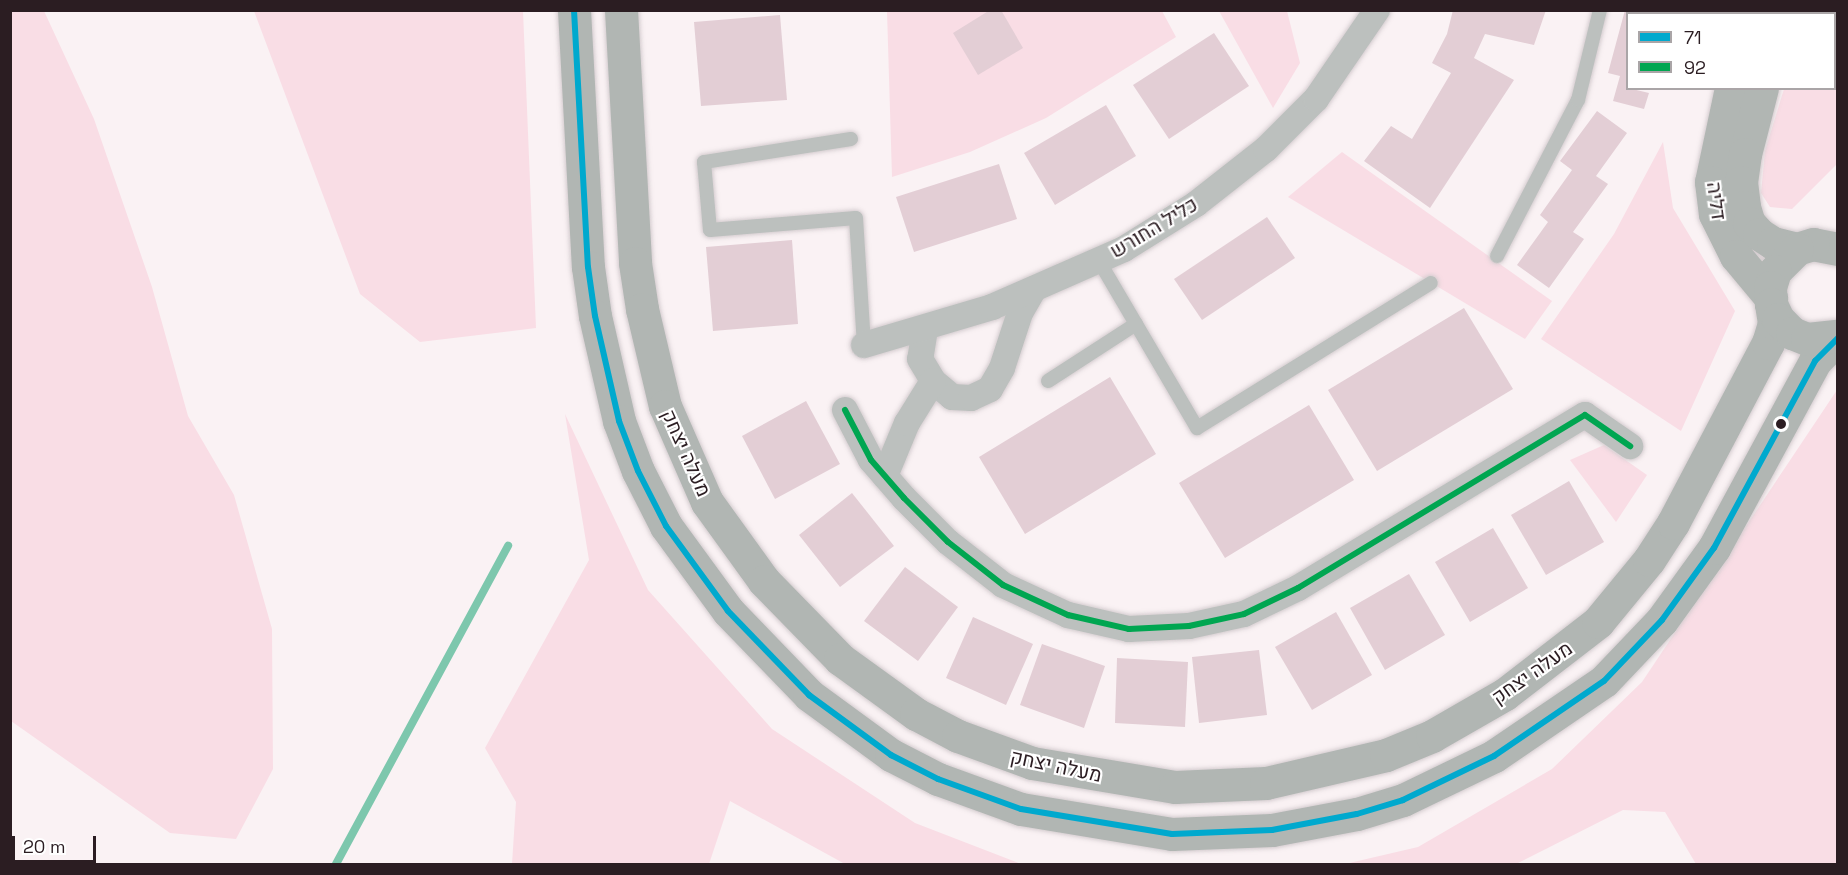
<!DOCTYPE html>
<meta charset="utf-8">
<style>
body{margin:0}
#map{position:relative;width:1848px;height:875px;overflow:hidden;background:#faf2f4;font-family:"Space Grotesk",Heebo,sans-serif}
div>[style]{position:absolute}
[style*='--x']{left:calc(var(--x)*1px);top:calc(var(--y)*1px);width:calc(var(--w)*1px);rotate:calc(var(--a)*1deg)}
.green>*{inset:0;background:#f9dde5}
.stream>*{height:8px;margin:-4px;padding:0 4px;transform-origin:4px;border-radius:4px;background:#7dc7ad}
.building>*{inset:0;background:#e3ced5}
.roads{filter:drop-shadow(0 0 2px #d4cccf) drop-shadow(0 0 2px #d4cccf)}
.lane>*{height:14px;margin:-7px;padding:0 7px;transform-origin:7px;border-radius:7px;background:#bcc0be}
.street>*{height:26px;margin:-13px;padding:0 13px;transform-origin:13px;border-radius:13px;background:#bcc0be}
.secondary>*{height:33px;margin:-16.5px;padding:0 16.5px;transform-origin:16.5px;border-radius:16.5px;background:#b1b6b3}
.bus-1>*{height:6px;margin:-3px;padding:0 3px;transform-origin:3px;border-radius:3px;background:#00a9ce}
.bus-2>*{height:6px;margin:-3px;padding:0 3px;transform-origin:3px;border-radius:3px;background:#00a651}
.dots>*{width:16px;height:16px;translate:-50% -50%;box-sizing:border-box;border:3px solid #fff;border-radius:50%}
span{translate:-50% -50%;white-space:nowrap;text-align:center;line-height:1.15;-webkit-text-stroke:4.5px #fff;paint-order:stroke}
.street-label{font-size:20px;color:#2b1d22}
.frame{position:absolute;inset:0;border:12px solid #2b1d22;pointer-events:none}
.legend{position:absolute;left:1626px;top:12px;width:210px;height:78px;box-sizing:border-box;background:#fff;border:2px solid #aaa5a7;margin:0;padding:8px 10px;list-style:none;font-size:18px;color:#2b1d22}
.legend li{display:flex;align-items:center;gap:12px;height:30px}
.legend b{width:30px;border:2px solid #aaa5a7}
.scale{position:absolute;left:12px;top:836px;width:84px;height:27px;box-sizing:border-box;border:3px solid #2b1d22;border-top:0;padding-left:8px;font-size:18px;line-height:21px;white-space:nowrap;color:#2b1d22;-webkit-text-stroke:4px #fff;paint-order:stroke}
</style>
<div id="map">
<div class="green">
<i style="clip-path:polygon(10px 11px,44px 11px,94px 119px,152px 287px,188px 416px,234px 495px,272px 629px,273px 769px,236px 839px,170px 833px,11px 721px)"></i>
<i style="clip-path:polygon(254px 11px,523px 11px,536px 328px,420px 342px,360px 294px)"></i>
<i style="clip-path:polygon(887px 11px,1162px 11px,1176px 37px,1046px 118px,970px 152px,892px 177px)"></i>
<i style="clip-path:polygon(1219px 11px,1287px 11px,1300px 63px,1273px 108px)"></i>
<i style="clip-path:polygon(1829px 11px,1837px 13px,1837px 164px,1792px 209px,1770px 207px,1761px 193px,1765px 151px,1784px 89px,1834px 88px,1834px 14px,1798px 11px)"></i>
<i style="clip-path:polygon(1663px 142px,1673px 208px,1735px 311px,1681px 431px,1541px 339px,1614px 234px)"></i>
<i style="clip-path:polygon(1342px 152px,1552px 301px,1525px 339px,1288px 197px)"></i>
<i style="clip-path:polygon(1837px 390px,1837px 864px,1696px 864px,1665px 812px,1623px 810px,1516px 864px,1345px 864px,1418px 847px,1552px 769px,1642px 682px)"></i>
<i style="clip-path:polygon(565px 414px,648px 590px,772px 729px,915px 823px,1021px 864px,845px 864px,730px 801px,709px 864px,512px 864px,516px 802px,485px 748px,589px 560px)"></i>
<i style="clip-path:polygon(1604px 445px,1647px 475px,1616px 522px,1570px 460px)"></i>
</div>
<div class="stream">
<i style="--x:336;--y:864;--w:362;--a:-61.6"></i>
</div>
<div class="building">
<i style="clip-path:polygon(990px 10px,1001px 10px,1023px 48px,978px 75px,953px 33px)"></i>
<i style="clip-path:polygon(1453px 10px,1546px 10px,1534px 45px,1485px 34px,1474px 58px,1514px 80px,1430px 208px,1364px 161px,1391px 126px,1412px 139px,1451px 73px,1432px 63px,1447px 34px)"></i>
<i style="clip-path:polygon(1625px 10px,1663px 10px,1628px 14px,1628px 88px,1649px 93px,1644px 109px,1613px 101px,1620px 76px,1608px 73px)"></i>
<i style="clip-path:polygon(780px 15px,787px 100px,701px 106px,694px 22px)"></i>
<i style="clip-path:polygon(1214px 33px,1249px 86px,1169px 139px,1133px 85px)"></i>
<i style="clip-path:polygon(1106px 105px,1136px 156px,1055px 205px,1024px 153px)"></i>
<i style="clip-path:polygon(1597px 111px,1627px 133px,1596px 176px,1608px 184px,1573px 232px,1584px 239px,1549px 288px,1517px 265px,1548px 222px,1540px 215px,1572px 170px,1560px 161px)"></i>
<i style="clip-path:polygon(999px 164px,1017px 219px,914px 252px,896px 197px)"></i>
<i style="clip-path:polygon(1267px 217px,1295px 258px,1202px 320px,1174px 279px)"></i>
<i style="clip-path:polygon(792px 240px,798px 324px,713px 331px,706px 247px)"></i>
<i style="clip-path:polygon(1464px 308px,1513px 389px,1377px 471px,1328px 390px)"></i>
<i style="clip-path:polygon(1110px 377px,1156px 454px,1025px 534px,979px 457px)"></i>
<i style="clip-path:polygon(806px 401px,840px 464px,775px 499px,742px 436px)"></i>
<i style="clip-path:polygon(1309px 405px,1354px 480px,1225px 558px,1179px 483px)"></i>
<i style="clip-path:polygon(1569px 481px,1604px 542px,1546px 575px,1511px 515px)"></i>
<i style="clip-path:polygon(852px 493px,894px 546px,840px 587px,799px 535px)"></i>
<i style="clip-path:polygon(1493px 528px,1528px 588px,1470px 622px,1435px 562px)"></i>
<i style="clip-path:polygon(905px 567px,958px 607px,918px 661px,864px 621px)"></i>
<i style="clip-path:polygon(1409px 574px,1445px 635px,1385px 670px,1350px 608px)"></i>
<i style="clip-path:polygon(1336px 612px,1372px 675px,1312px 710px,1275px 647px)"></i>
<i style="clip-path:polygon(973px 617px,1033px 644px,1006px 705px,946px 678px)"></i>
<i style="clip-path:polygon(1042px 644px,1105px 666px,1084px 728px,1020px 705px)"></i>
<i style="clip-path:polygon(1259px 650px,1267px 715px,1199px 723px,1192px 657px)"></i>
<i style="clip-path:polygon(1117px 658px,1188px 662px,1185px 727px,1115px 723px)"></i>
</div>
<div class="roads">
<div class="lane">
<i style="--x:851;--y:139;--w:149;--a:171.1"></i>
<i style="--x:704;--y:162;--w:68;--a:85"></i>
<i style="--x:710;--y:230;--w:146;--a:-4.7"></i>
<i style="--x:856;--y:218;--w:127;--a:86.4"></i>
<i style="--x:1497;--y:256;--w:176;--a:-62.6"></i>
<i style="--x:1578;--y:100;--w:93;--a:-76.3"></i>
<i style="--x:1099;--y:261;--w:194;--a:59.6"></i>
<i style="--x:1197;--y:428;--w:275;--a:-31.8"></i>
<i style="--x:1048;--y:381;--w:105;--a:-32.9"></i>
</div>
<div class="street">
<i style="--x:925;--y:329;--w:30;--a:99"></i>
<i style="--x:920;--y:359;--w:26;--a:59"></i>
<i style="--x:933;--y:381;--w:25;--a:40"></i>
<i style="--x:952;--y:397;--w:19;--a:3"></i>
<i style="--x:971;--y:398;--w:21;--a:-25"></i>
<i style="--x:990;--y:389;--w:24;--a:-60"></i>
<i style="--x:1002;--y:368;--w:58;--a:-71.9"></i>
<i style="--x:1020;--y:313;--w:28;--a:-60"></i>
<i style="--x:864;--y:345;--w:134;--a:-16.5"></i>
<i style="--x:992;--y:307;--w:144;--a:-23.7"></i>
<i style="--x:1124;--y:249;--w:85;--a:-32"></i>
<i style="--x:1196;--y:204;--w:89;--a:-38.2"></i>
<i style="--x:1266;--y:149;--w:71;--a:-45"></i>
<i style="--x:1316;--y:99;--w:108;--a:-55.6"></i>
<i style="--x:845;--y:410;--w:56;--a:62.5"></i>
<i style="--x:871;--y:460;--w:50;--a:49"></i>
<i style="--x:904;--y:498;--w:62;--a:45"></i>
<i style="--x:948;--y:542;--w:70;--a:38"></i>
<i style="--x:1003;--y:585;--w:72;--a:24.8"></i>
<i style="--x:1068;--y:615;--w:63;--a:12.9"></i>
<i style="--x:1129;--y:629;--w:60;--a:-2.9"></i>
<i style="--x:1189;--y:626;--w:56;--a:-12.3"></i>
<i style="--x:1244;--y:614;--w:60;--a:-25.7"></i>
<i style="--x:1298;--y:588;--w:335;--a:-31.1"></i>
<i style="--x:1585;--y:415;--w:55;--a:34.6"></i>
<i style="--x:885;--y:476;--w:57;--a:-67.5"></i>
<i style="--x:907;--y:423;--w:49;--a:-58.2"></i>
</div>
<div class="secondary">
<i style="--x:574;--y:10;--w:257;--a:86.9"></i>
<i style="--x:588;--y:267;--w:49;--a:81.9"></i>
<i style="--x:595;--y:316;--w:108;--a:77.1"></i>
<i style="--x:619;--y:421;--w:53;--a:69.2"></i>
<i style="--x:638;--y:471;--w:62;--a:63"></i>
<i style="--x:666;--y:526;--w:105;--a:53.9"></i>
<i style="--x:728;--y:611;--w:117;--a:46"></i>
<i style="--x:809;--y:695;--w:102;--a:36.2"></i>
<i style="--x:891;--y:755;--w:53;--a:27.1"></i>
<i style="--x:938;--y:779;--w:88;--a:19.9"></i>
<i style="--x:1021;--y:809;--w:153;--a:9.4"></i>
<i style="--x:1172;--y:834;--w:100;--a:-2.3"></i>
<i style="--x:1272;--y:830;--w:86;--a:-10.7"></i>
<i style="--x:1357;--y:814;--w:48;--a:-16.9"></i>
<i style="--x:1403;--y:800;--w:101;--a:-25.8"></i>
<i style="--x:1494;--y:756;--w:133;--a:-34.3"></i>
<i style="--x:1604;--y:681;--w:84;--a:-46.4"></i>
<i style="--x:1662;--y:620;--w:89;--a:-54.2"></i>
<i style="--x:1714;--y:548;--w:213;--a:-61.6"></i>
<i style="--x:1815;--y:361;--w:33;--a:-45"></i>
<i style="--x:621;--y:10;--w:253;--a:86.8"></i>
<i style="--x:635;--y:263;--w:47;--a:81.3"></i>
<i style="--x:642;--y:309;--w:100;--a:76.7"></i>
<i style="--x:665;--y:406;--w:105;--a:66.4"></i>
<i style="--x:707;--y:502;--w:97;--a:54.2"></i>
<i style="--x:764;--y:581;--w:109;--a:45.7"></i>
<i style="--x:840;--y:659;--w:94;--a:35.9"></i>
<i style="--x:916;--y:714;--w:47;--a:27.6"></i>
<i style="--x:958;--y:736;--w:79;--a:20"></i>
<i style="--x:1032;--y:763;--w:145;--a:9.5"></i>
<i style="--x:1175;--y:787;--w:91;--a:-2.5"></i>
<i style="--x:1266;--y:783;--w:123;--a:-13.1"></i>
<i style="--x:1386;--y:755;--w:50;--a:-22.4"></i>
<i style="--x:1432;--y:736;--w:84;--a:-29.9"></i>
<i style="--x:1505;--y:694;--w:118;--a:-37.7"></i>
<i style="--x:1598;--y:622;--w:80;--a:-50.6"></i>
<i style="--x:1649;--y:560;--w:44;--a:-57"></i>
<i style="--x:1673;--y:523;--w:204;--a:-62.2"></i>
<i style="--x:1768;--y:343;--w:21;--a:-73"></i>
<i style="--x:1774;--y:323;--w:19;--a:-99"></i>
<i style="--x:1748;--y:14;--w:4;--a:-90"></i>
<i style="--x:1778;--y:14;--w:4;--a:-90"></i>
<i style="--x:1731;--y:88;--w:96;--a:102"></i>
<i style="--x:1711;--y:182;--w:32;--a:83"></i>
<i style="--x:1715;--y:214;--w:47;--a:63.4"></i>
<i style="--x:1736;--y:256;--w:55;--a:50.2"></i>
<i style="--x:1762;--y:88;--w:68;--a:104.4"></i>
<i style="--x:1745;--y:154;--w:28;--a:98"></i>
<i style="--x:1741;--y:182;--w:25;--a:83"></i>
<i style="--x:1744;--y:207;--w:17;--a:73"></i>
<i style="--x:1749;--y:223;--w:15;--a:48"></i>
<i style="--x:1759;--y:234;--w:17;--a:33"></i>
<i style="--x:1773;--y:243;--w:25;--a:14"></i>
<i style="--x:1838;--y:249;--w:25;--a:-169"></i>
<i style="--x:1813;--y:244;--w:17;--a:163"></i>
<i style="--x:1797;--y:249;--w:31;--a:135"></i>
<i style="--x:1775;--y:271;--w:17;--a:107"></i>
<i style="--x:1770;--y:287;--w:17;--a:87"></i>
<i style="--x:1771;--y:304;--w:17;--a:65"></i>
<i style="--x:1778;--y:319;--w:20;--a:45"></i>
<i style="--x:1792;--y:333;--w:16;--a:22"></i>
<i style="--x:1807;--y:339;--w:31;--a:-6"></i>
</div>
</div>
<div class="bus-1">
<i style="--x:574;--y:10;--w:257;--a:86.9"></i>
<i style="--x:588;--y:267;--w:49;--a:81.9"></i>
<i style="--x:595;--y:316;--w:108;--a:77.1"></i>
<i style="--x:619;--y:421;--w:53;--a:69.2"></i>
<i style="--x:638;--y:471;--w:62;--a:63"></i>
<i style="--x:666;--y:526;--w:105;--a:53.9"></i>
<i style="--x:728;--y:611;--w:117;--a:46"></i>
<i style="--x:809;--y:695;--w:102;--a:36.2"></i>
<i style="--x:891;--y:755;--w:53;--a:27.1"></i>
<i style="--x:938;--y:779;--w:88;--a:19.9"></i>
<i style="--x:1021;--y:809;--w:153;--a:9.4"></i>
<i style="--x:1172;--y:834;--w:100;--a:-2.3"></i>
<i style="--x:1272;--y:830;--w:86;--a:-10.7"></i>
<i style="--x:1357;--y:814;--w:48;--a:-16.9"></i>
<i style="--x:1403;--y:800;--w:101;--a:-25.8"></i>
<i style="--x:1494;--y:756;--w:133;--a:-34.3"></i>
<i style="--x:1604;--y:681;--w:84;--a:-46.4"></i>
<i style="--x:1662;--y:620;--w:89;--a:-54.2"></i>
<i style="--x:1714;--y:548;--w:213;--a:-61.6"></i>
<i style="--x:1815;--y:361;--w:33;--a:-45"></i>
</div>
<div class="bus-2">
<i style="--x:845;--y:410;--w:56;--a:62.5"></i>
<i style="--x:871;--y:460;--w:50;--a:49"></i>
<i style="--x:904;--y:498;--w:62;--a:45"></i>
<i style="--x:948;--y:542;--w:70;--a:38"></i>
<i style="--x:1003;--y:585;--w:72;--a:24.8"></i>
<i style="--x:1068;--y:615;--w:63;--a:12.9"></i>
<i style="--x:1129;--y:629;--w:60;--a:-2.9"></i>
<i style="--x:1189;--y:626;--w:56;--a:-12.3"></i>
<i style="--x:1244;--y:614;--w:60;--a:-25.7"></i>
<i style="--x:1298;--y:588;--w:335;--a:-31.1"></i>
<i style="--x:1585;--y:415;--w:55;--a:34.6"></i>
</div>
<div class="dots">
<i style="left:1781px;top:424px;background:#2b1d22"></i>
</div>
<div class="street-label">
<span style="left:1716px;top:201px;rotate:82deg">דליה</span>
<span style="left:1154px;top:228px;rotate:-31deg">כליל החורש</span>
<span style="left:686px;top:453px;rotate:66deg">מעלה יצחק</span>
<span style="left:1532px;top:673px;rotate:-35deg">מעלה יצחק</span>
<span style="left:1056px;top:766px;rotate:12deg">מעלה יצחק</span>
</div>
<div class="frame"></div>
<ul class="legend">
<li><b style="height:8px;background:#00a9ce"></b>71</li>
<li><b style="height:8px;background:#00a651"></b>92</li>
</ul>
<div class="scale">20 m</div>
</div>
